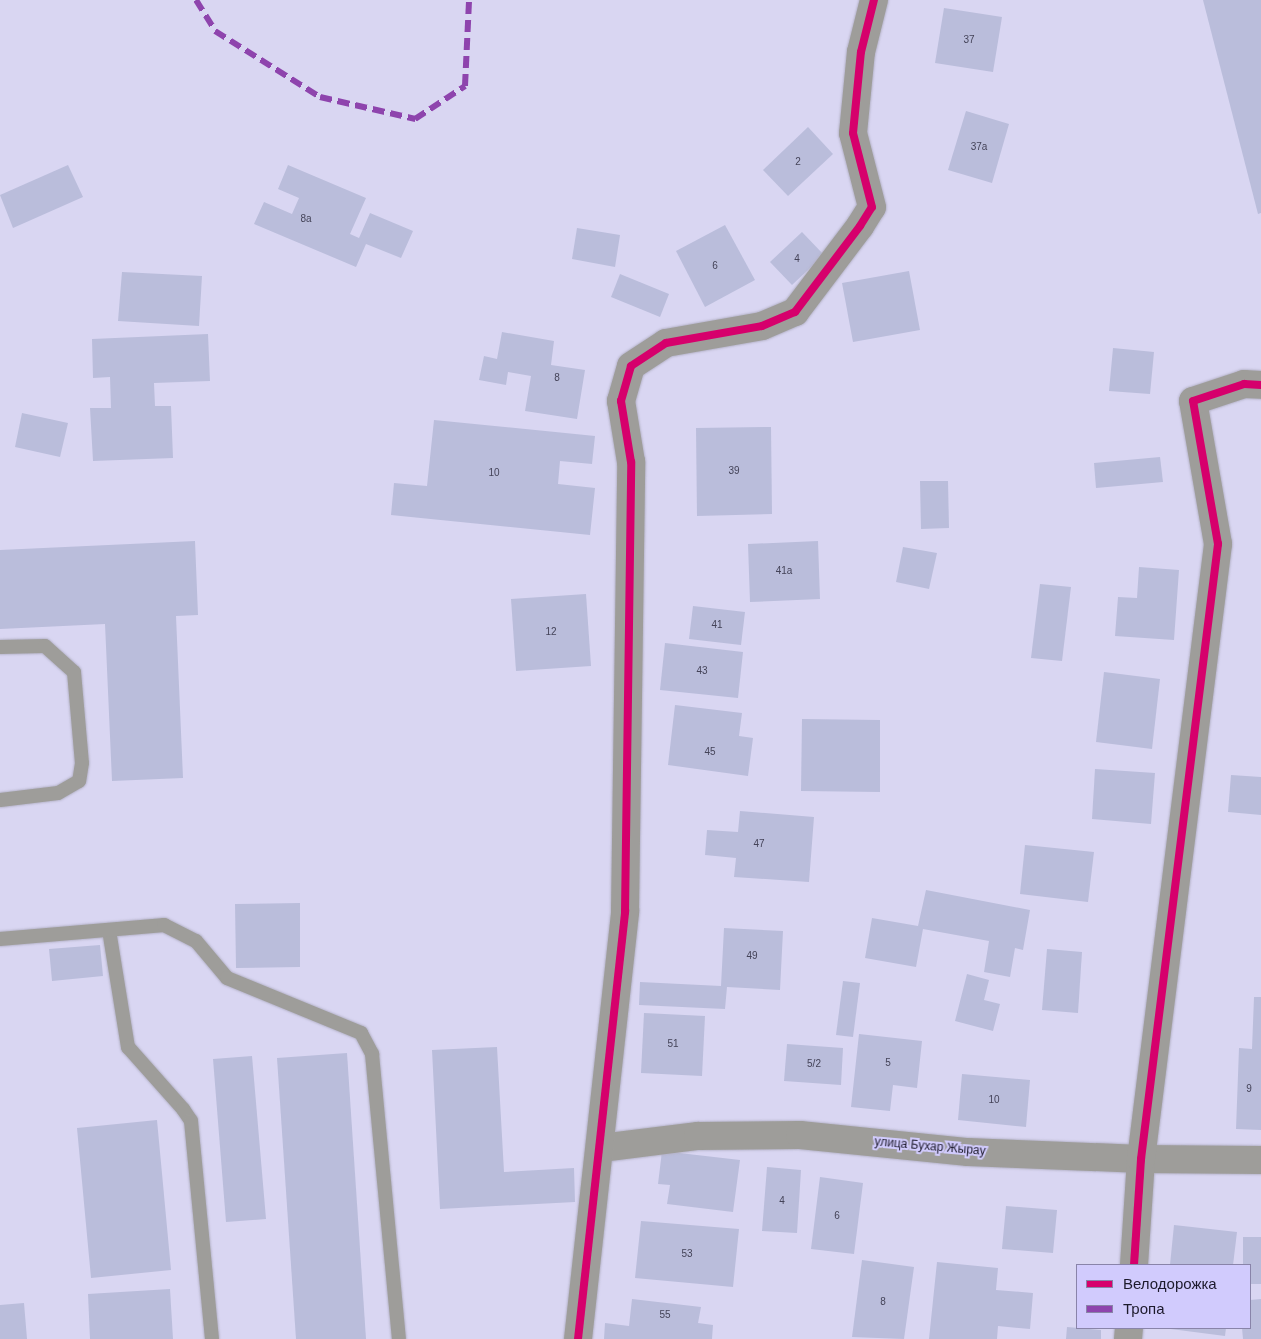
<!DOCTYPE html>
<meta charset="utf-8">
<style>
body{margin:0}
#map{position:relative;width:1261px;height:1339px;overflow:hidden;background:#d9d6f2;font-family:Helvetica,sans-serif}
div>[style]{position:absolute}
[style*='--x']{left:calc(var(--x)*1px);top:calc(var(--y)*1px);width:calc(var(--w)*1px);rotate:calc(var(--a)*1deg)}
.building>*{inset:0;background:#babddb}
.roads{filter:drop-shadow(0 0 1px #b5b3c8) drop-shadow(0 0 1px #b5b3c8)}
.lane>*{height:14px;margin:-7px;padding:0 7px;transform-origin:7px;border-radius:7px;background:#9e9d9a}
.street>*{height:28px;margin:-14px;padding:0 14px;transform-origin:14px;border-radius:14px;background:#9e9d9a}
.quiet>*{height:6px;margin-top:-3px;transform-origin:0;background:repeating-linear-gradient(90deg,#8e44ad 0 12px,transparent 0 18px)}
.cycleway>*{height:8px;margin:-4px;padding:0 4px;transform-origin:4px;border-radius:4px;background:#d6006c}
span{translate:-50% -50%;white-space:nowrap;text-align:center;line-height:1.15;-webkit-text-stroke:4px #d1cbfd;paint-order:stroke}
.number-label{font-size:10px;color:#444358}
.number-label span{-webkit-text-stroke-width:0}
.street-label{font-size:12px;color:#1d1a2c}
.legend{position:absolute;left:1076px;top:1264px;width:175px;height:65px;box-sizing:border-box;background:#d1cbfd;border:1px solid #8984a9;margin:0;padding:6px 9px;list-style:none;font-size:15px;color:#1d1a2c}
.legend li{display:flex;align-items:center;gap:10px;height:25px}
.legend b{width:25px;border:1px solid #8984a9}
</style>
<div id="map">
<div class="building">
<i style="clip-path:polygon(1203px 0,1261px 0,1261px 213px,1258px 214px)"></i>
<i style="clip-path:polygon(944px 8px,1002px 17px,993px 72px,935px 63px)"></i>
<i style="clip-path:polygon(966px 111px,1009px 124px,992px 183px,948px 170px)"></i>
<i style="clip-path:polygon(808px 127px,833px 154px,788px 196px,763px 170px)"></i>
<i style="clip-path:polygon(68px 165px,83px 197px,13px 228px,0 195px)"></i>
<i style="clip-path:polygon(288px 165px,366px 198px,350px 234px,359px 238px,370px 213px,413px 231px,401px 258px,366px 244px,356px 267px,254px 224px,264px 202px,292px 214px,299px 198px,278px 189px)"></i>
<i style="clip-path:polygon(725px 225px,755px 280px,705px 307px,676px 251px)"></i>
<i style="clip-path:polygon(577px 228px,620px 235px,615px 267px,572px 259px)"></i>
<i style="clip-path:polygon(802px 232px,824px 255px,792px 285px,770px 262px)"></i>
<i style="clip-path:polygon(909px 271px,920px 330px,853px 342px,842px 283px)"></i>
<i style="clip-path:polygon(122px 272px,202px 276px,199px 326px,118px 321px)"></i>
<i style="clip-path:polygon(620px 274px,669px 294px,660px 317px,611px 297px)"></i>
<i style="clip-path:polygon(502px 332px,554px 341px,551px 365px,585px 370px,577px 419px,525px 411px,531px 376px,508px 372px,506px 385px,479px 380px,484px 356px,497px 359px)"></i>
<i style="clip-path:polygon(208px 334px,210px 381px,154px 383px,155px 406px,171px 406px,173px 458px,93px 461px,90px 408px,111px 408px,110px 377px,93px 378px,92px 339px)"></i>
<i style="clip-path:polygon(1113px 348px,1154px 352px,1150px 394px,1109px 391px)"></i>
<i style="clip-path:polygon(22px 413px,68px 423px,60px 457px,15px 447px)"></i>
<i style="clip-path:polygon(434px 420px,595px 436px,592px 464px,560px 461px,558px 484px,595px 488px,590px 535px,391px 515px,394px 483px,427px 486px)"></i>
<i style="clip-path:polygon(771px 427px,772px 514px,697px 516px,696px 428px)"></i>
<i style="clip-path:polygon(1160px 457px,1163px 482px,1096px 488px,1094px 463px)"></i>
<i style="clip-path:polygon(920px 481px,948px 481px,949px 528px,921px 529px)"></i>
<i style="clip-path:polygon(195px 541px,198px 615px,176px 616px,183px 778px,112px 781px,105px 624px,0 629px,0 550px)"></i>
<i style="clip-path:polygon(818px 541px,820px 599px,750px 602px,748px 544px)"></i>
<i style="clip-path:polygon(903px 547px,937px 553px,929px 589px,896px 582px)"></i>
<i style="clip-path:polygon(1139px 567px,1179px 570px,1174px 640px,1115px 636px,1118px 597px,1137px 598px)"></i>
<i style="clip-path:polygon(1040px 584px,1071px 587px,1062px 661px,1031px 658px)"></i>
<i style="clip-path:polygon(586px 594px,591px 666px,516px 671px,511px 599px)"></i>
<i style="clip-path:polygon(693px 606px,745px 612px,741px 645px,689px 639px)"></i>
<i style="clip-path:polygon(665px 643px,743px 652px,738px 698px,660px 690px)"></i>
<i style="clip-path:polygon(1104px 672px,1160px 679px,1152px 749px,1096px 742px)"></i>
<i style="clip-path:polygon(675px 705px,742px 713px,739px 736px,753px 738px,748px 776px,668px 765px)"></i>
<i style="clip-path:polygon(802px 719px,880px 720px,880px 792px,801px 791px)"></i>
<i style="clip-path:polygon(1095px 769px,1155px 773px,1151px 824px,1092px 819px)"></i>
<i style="clip-path:polygon(1231px 775px,1261px 777px,1261px 815px,1228px 812px)"></i>
<i style="clip-path:polygon(740px 811px,814px 817px,809px 882px,734px 877px,736px 858px,705px 855px,707px 830px,738px 832px)"></i>
<i style="clip-path:polygon(1025px 845px,1094px 852px,1088px 902px,1020px 894px)"></i>
<i style="clip-path:polygon(926px 890px,1030px 910px,1023px 950px,1015px 948px,1010px 977px,984px 972px,989px 941px,923px 929px,916px 967px,865px 958px,872px 918px,918px 926px)"></i>
<i style="clip-path:polygon(300px 903px,300px 967px,236px 968px,235px 904px)"></i>
<i style="clip-path:polygon(724px 928px,783px 931px,780px 990px,727px 987px,725px 1009px,639px 1005px,640px 982px,721px 986px)"></i>
<i style="clip-path:polygon(100px 945px,103px 976px,52px 981px,49px 949px)"></i>
<i style="clip-path:polygon(1047px 949px,1082px 952px,1078px 1013px,1042px 1010px)"></i>
<i style="clip-path:polygon(967px 974px,989px 980px,984px 1000px,1000px 1004px,993px 1031px,955px 1021px)"></i>
<i style="clip-path:polygon(843px 981px,860px 983px,853px 1037px,836px 1035px)"></i>
<i style="clip-path:polygon(1254px 997px,1261px 997px,1261px 1130px,1236px 1129px,1239px 1048px,1252px 1049px)"></i>
<i style="clip-path:polygon(644px 1013px,705px 1016px,702px 1076px,641px 1073px)"></i>
<i style="clip-path:polygon(859px 1034px,922px 1041px,917px 1088px,893px 1085px,890px 1111px,851px 1107px)"></i>
<i style="clip-path:polygon(787px 1044px,843px 1048px,841px 1085px,784px 1081px)"></i>
<i style="clip-path:polygon(497px 1047px,504px 1172px,574px 1168px,575px 1202px,440px 1209px,432px 1050px)"></i>
<i style="clip-path:polygon(347px 1053px,366px 1339px,296px 1339px,277px 1058px)"></i>
<i style="clip-path:polygon(252px 1056px,266px 1219px,226px 1222px,213px 1059px)"></i>
<i style="clip-path:polygon(962px 1074px,1030px 1080px,1026px 1127px,958px 1120px)"></i>
<i style="clip-path:polygon(157px 1120px,171px 1270px,91px 1278px,77px 1128px)"></i>
<i style="clip-path:polygon(662px 1151px,740px 1160px,733px 1212px,667px 1204px,670px 1185px,658px 1184px)"></i>
<i style="clip-path:polygon(767px 1167px,801px 1170px,797px 1233px,762px 1231px)"></i>
<i style="clip-path:polygon(820px 1177px,863px 1183px,854px 1254px,811px 1249px)"></i>
<i style="clip-path:polygon(1006px 1206px,1057px 1210px,1053px 1253px,1002px 1249px)"></i>
<i style="clip-path:polygon(641px 1221px,739px 1229px,733px 1287px,635px 1278px)"></i>
<i style="clip-path:polygon(1174px 1225px,1237px 1232px,1233px 1265px,1170px 1265px)"></i>
<i style="clip-path:polygon(1243px 1237px,1261px 1237px,1261px 1284px,1250px 1284px,1250px 1265px,1243px 1265px)"></i>
<i style="clip-path:polygon(862px 1260px,914px 1267px,904px 1339px,852px 1337px)"></i>
<i style="clip-path:polygon(937px 1262px,998px 1268px,996px 1290px,1033px 1293px,1030px 1329px,998px 1326px,997px 1339px,929px 1339px)"></i>
<i style="clip-path:polygon(170px 1289px,173px 1339px,90px 1339px,88px 1294px)"></i>
<i style="clip-path:polygon(632px 1299px,701px 1307px,698px 1323px,713px 1325px,712px 1339px,604px 1339px,605px 1323px,629px 1326px)"></i>
<i style="clip-path:polygon(1261px 1299px,1261px 1339px,1243px 1339px,1242px 1328px,1250px 1328px,1250px 1300px)"></i>
<i style="clip-path:polygon(24px 1303px,27px 1339px,0 1339px,0 1305px)"></i>
<i style="clip-path:polygon(1067px 1327px,1101px 1330px,1101px 1339px,1066px 1339px)"></i>
<i style="clip-path:polygon(1163px 1328px,1226px 1328px,1225px 1336px)"></i>
</div>
<div class="roads">
<div class="lane">
<i style="--x:0;--y:647;--w:45;--a:-1.3"></i>
<i style="--x:45;--y:646;--w:39;--a:42"></i>
<i style="--x:74;--y:672;--w:91;--a:85"></i>
<i style="--x:82;--y:763;--w:18;--a:99"></i>
<i style="--x:79;--y:781;--w:24;--a:150"></i>
<i style="--x:58;--y:793;--w:58;--a:173.1"></i>
<i style="--x:109;--y:930;--w:119;--a:80.8"></i>
<i style="--x:128;--y:1047;--w:83;--a:48.4"></i>
<i style="--x:183;--y:1109;--w:14;--a:56"></i>
<i style="--x:191;--y:1121;--w:219;--a:84.5"></i>
<i style="--x:0;--y:939;--w:165;--a:-4.9"></i>
<i style="--x:164;--y:925;--w:36;--a:27"></i>
<i style="--x:196;--y:941;--w:48;--a:50"></i>
<i style="--x:227;--y:978;--w:145;--a:22.3"></i>
<i style="--x:361;--y:1033;--w:24;--a:62"></i>
<i style="--x:372;--y:1054;--w:286;--a:84.6"></i>
</div>
<div class="street">
<i style="--x:601;--y:1148;--w:98;--a:-7.1"></i>
<i style="--x:698;--y:1136;--w:102;--a:-0.6"></i>
<i style="--x:800;--y:1135;--w:169;--a:5.8"></i>
<i style="--x:968;--y:1152;--w:173;--a:2.3"></i>
<i style="--x:1141;--y:1159;--w:120;--a:0.5"></i>
<i style="--x:1134;--y:1265;--w:106;--a:-86.2"></i>
<i style="--x:1141;--y:1159;--w:620;--a:-82.86"></i>
<i style="--x:1218;--y:544;--w:145;--a:-99.9"></i>
<i style="--x:1193;--y:401;--w:54;--a:-18.4"></i>
<i style="--x:1244;--y:384;--w:17;--a:3"></i>
<i style="--x:578;--y:1339;--w:430;--a:-83.7"></i>
<i style="--x:625;--y:912;--w:450;--a:-89.2"></i>
<i style="--x:631;--y:462;--w:62;--a:-99.3"></i>
<i style="--x:621;--y:401;--w:36;--a:-74"></i>
<i style="--x:631;--y:366;--w:42;--a:-33.3"></i>
<i style="--x:666;--y:343;--w:97;--a:-10"></i>
<i style="--x:762;--y:326;--w:36;--a:-23"></i>
<i style="--x:795;--y:312;--w:108;--a:-52.9"></i>
<i style="--x:860;--y:226;--w:22;--a:-58"></i>
<i style="--x:872;--y:207;--w:76;--a:-104.4"></i>
<i style="--x:853;--y:133;--w:81;--a:-84.4"></i>
<i style="--x:861;--y:52;--w:54;--a:-76"></i>
<i style="--x:1128;--y:1339;--w:11;--a:-85"></i>
</div>
</div>
<div class="quiet">
<i style="--x:196;--y:0;--w:36;--a:58"></i>
<i style="--x:215;--y:31;--w:124;--a:32.2"></i>
<i style="--x:320;--y:97;--w:98;--a:13"></i>
<i style="--x:415;--y:119;--w:60;--a:-33.4"></i>
<i style="--x:465;--y:86;--w:86;--a:-87.3"></i>
</div>
<div class="cycleway">
<i style="--x:1134;--y:1265;--w:106;--a:-86.2"></i>
<i style="--x:1141;--y:1159;--w:620;--a:-82.86"></i>
<i style="--x:1218;--y:544;--w:145;--a:-99.9"></i>
<i style="--x:1193;--y:401;--w:54;--a:-18.4"></i>
<i style="--x:1244;--y:384;--w:17;--a:3"></i>
<i style="--x:578;--y:1339;--w:430;--a:-83.7"></i>
<i style="--x:625;--y:912;--w:450;--a:-89.2"></i>
<i style="--x:631;--y:462;--w:62;--a:-99.3"></i>
<i style="--x:621;--y:401;--w:36;--a:-74"></i>
<i style="--x:631;--y:366;--w:42;--a:-33.3"></i>
<i style="--x:666;--y:343;--w:97;--a:-10"></i>
<i style="--x:762;--y:326;--w:36;--a:-23"></i>
<i style="--x:795;--y:312;--w:108;--a:-52.9"></i>
<i style="--x:860;--y:226;--w:22;--a:-58"></i>
<i style="--x:872;--y:207;--w:76;--a:-104.4"></i>
<i style="--x:853;--y:133;--w:81;--a:-84.4"></i>
<i style="--x:861;--y:52;--w:54;--a:-76"></i>
</div>
<div class="number-label">
<span style="left:969px;top:40px">37</span>
<span style="left:979px;top:147px">37а</span>
<span style="left:798px;top:162px">2</span>
<span style="left:306px;top:219px">8а</span>
<span style="left:797px;top:259px">4</span>
<span style="left:715px;top:266px">6</span>
<span style="left:557px;top:378px">8</span>
<span style="left:734px;top:471px">39</span>
<span style="left:494px;top:473px">10</span>
<span style="left:784px;top:571px">41а</span>
<span style="left:717px;top:625px">41</span>
<span style="left:551px;top:632px">12</span>
<span style="left:702px;top:671px">43</span>
<span style="left:710px;top:752px">45</span>
<span style="left:759px;top:844px">47</span>
<span style="left:752px;top:956px">49</span>
<span style="left:673px;top:1044px">51</span>
<span style="left:888px;top:1063px">5</span>
<span style="left:814px;top:1064px">5/2</span>
<span style="left:1249px;top:1089px">9</span>
<span style="left:994px;top:1100px">10</span>
<span style="left:782px;top:1201px">4</span>
<span style="left:837px;top:1216px">6</span>
<span style="left:687px;top:1254px">53</span>
<span style="left:883px;top:1302px">8</span>
<span style="left:665px;top:1315px">55</span>
</div>
<div class="street-label">
<span style="left:930px;top:1147px;rotate:5deg">улица Бухар Жырау</span>
</div>
<ul class="legend">
<li><b style="height:6px;background:#d6006c"></b>Велодорожка</li>
<li><b style="height:6px;background:#8e44ad"></b>Тропа</li>
</ul>
</div>
